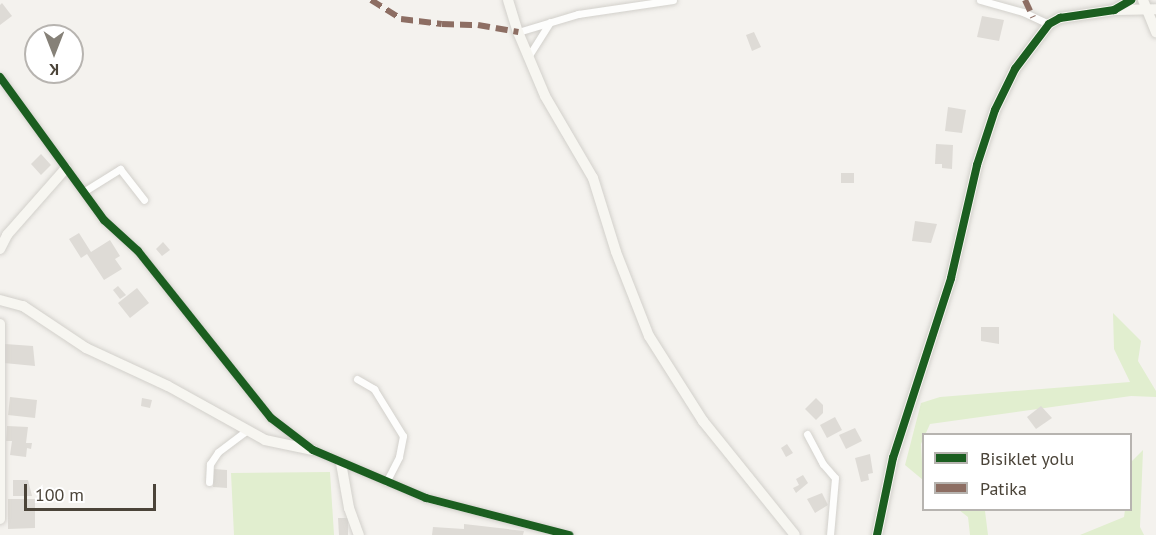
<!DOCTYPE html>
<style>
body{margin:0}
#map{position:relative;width:1156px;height:535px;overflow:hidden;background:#f4f2ee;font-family:"PT Sans",sans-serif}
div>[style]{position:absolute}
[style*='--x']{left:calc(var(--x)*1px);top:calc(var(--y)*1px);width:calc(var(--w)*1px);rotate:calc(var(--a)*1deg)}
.green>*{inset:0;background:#e1eecf}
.building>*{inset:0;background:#dedbd6}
.roads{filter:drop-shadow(0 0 2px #d2d0cb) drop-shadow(0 0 2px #d2d0cb)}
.street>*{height:7px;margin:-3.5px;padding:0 3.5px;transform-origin:3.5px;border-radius:3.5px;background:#fdfdfc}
.secondary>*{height:10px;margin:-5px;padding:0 5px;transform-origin:5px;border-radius:5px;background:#f7f6f1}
.quiet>*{height:6px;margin-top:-3px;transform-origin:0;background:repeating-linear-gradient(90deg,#8d6e63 0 12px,transparent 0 18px)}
.cycleway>*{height:8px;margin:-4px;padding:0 4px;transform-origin:4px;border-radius:4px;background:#1b5e20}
span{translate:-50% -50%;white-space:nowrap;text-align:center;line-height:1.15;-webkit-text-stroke:4.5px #fff;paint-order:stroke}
.legend{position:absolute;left:922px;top:433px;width:210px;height:78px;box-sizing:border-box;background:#fff;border:2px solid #b7b4b0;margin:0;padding:8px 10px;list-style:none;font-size:18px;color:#4b4439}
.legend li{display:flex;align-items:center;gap:12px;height:30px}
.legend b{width:30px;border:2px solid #b7b4b0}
.north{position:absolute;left:24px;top:24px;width:60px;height:60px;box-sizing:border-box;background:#fff;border:2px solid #b7b4b0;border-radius:50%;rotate:180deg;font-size:16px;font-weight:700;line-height:24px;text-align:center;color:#4b4439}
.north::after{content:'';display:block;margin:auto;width:21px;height:27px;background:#868178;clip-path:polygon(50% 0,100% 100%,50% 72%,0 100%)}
.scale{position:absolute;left:24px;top:484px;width:132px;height:27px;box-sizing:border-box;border:3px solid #4b4439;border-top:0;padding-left:8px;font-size:18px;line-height:21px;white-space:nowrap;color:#4b4439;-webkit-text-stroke:4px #fff;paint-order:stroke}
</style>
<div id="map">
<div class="green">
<i style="clip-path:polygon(1113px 313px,1141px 341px,1138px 361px,1156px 391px,1156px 397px,1131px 396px,930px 424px,921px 444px,923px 480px,905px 465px,921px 403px,940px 397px,1130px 382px,1114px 349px)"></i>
<i style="clip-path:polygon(1143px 450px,1140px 527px,1144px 535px,1080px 535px,1124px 517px,1125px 510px,1130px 510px,1131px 462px)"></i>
<i style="clip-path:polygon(330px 472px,334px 535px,234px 535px,231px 473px)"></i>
<i style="clip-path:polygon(959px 510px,989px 510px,985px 511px,988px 535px,970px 535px,968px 517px)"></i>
</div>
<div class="building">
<i style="clip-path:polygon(2px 3px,12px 16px,0 25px,0 5px)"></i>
<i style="clip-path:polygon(982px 16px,1004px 20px,999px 41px,977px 37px)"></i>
<i style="clip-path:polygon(754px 32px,761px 47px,752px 51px,746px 35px)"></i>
<i style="clip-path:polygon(948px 107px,966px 110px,962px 133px,945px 131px)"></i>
<i style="clip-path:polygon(936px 144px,953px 145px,952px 169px,942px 168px,942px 164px,935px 164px)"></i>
<i style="clip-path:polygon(41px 154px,51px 165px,41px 175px,31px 164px)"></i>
<i style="clip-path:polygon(841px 173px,854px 173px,854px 183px,841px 183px)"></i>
<i style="clip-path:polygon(915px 221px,937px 224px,931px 243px,912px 241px)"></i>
<i style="clip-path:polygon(79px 233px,91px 252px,110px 240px,120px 256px,115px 259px,122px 269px,104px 280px,87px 254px,81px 258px,69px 239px)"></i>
<i style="clip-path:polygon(163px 242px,170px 250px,162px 256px,156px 249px)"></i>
<i style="clip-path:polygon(118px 286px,126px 295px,120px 299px,113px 290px)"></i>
<i style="clip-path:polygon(137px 288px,149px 303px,130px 318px,118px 303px)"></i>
<i style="clip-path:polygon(981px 327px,999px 327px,999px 344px,981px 341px)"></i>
<i style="clip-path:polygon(5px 344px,33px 346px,35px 366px,4px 363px)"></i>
<i style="clip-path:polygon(10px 397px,37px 400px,35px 418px,8px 415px)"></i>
<i style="clip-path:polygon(142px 398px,152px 400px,150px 408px,141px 406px)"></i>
<i style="clip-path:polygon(816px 398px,823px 405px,823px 413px,816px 420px,805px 409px)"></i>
<i style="clip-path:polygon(1041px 406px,1052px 418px,1036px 429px,1027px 417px)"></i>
<i style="clip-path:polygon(835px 417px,842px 430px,827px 438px,820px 425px)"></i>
<i style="clip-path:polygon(7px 426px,28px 427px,26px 443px,32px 443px,31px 449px,27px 448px,26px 457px,10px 455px,12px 441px,6px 441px)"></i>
<i style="clip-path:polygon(855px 428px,862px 441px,846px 449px,839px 435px)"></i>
<i style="clip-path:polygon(787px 444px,793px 453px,786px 457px,781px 448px)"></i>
<i style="clip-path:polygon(870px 454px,873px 473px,868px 474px,869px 480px,861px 482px,855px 458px)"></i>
<i style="clip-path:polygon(214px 469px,227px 470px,227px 488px,213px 487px)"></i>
<i style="clip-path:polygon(803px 475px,808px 483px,796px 493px,793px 488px,799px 485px,796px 479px)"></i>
<i style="clip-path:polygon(13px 480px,28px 480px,32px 496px,13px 496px)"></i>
<i style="clip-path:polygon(822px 493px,828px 505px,815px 513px,807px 499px)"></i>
<i style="clip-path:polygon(8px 499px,35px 499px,35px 528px,8px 529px)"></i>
<i style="clip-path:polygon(338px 518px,348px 518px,348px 535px,339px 535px)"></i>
<i style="clip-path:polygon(464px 524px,524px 531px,523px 535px,432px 535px,433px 527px,464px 529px)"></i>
</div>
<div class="roads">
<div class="street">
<i style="--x:980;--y:0;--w:45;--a:15.6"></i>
<i style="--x:1023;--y:12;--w:29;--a:25"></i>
<i style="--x:518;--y:32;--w:63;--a:-16.7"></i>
<i style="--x:578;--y:14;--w:96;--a:-8.4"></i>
<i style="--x:528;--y:57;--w:41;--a:-57.8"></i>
<i style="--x:0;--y:77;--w:177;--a:54"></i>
<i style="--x:104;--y:220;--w:46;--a:42.4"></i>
<i style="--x:138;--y:251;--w:213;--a:51.5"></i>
<i style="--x:271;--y:418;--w:53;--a:37.3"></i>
<i style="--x:313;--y:450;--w:123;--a:23"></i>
<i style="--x:426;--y:498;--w:148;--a:14.5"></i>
<i style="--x:83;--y:192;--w:44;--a:-31.9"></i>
<i style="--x:120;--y:169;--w:39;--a:52"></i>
<i style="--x:357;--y:379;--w:20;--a:30"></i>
<i style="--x:374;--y:389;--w:55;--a:58.3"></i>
<i style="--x:403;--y:436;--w:21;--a:101"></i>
<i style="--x:399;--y:457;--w:28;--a:117"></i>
<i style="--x:807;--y:434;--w:34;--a:62"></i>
<i style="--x:823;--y:464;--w:18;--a:49"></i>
<i style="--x:835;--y:478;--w:57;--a:95"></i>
<i style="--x:209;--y:482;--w:18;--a:-87"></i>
<i style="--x:210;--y:464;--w:14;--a:-56"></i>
<i style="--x:218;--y:452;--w:36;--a:-37"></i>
</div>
<div class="secondary">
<i style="--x:508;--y:0;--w:34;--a:73"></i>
<i style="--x:518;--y:32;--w:69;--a:67.1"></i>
<i style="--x:545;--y:96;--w:95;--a:59.7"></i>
<i style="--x:593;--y:178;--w:77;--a:72.7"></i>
<i style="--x:616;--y:252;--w:90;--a:68.6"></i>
<i style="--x:649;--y:336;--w:101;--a:57.6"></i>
<i style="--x:703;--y:421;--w:146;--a:51.1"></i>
<i style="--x:1143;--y:0;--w:35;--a:68"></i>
<i style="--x:1117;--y:10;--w:39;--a:-1"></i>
<i style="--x:0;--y:249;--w:16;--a:-63"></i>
<i style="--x:7;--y:235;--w:89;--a:-48.6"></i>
<i style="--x:0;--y:300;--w:24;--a:15"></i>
<i style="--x:23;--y:306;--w:76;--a:33.7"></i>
<i style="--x:86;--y:348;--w:90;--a:24.9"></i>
<i style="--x:168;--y:386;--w:111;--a:29.1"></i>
<i style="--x:265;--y:440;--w:49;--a:11.8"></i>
<i style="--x:0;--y:324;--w:195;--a:90"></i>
<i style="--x:341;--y:463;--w:46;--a:79.9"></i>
<i style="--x:349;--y:508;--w:29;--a:70"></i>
<i style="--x:877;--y:535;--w:79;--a:-78.3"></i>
<i style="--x:893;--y:458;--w:189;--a:-72.1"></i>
<i style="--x:951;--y:278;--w:116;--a:-77"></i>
<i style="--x:977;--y:165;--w:58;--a:-71.9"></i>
<i style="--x:995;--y:110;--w:46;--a:-64"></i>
<i style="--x:1015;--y:69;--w:56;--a:-52.9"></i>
<i style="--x:1049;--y:24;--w:13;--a:-29"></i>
<i style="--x:1060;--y:18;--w:55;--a:-8.4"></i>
<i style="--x:1114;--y:10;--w:20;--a:-30"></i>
</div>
</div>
<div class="quiet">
<i style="--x:371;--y:0;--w:36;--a:32"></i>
<i style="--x:401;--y:19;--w:41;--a:7"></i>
<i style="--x:442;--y:24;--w:36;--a:2"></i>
<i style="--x:478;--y:25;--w:41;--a:9.9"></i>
<i style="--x:1025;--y:0;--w:19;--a:65"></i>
</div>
<div class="cycleway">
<i style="--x:0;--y:77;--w:177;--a:54"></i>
<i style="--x:104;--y:220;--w:46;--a:42.4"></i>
<i style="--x:138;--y:251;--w:213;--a:51.5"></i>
<i style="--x:271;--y:418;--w:53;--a:37.3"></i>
<i style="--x:313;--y:450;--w:123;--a:23"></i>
<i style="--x:426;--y:498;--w:148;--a:14.5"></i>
<i style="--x:877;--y:535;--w:79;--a:-78.3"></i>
<i style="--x:893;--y:458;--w:189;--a:-72.1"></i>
<i style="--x:951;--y:278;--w:116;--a:-77"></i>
<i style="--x:977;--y:165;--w:58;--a:-71.9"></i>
<i style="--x:995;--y:110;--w:46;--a:-64"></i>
<i style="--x:1015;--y:69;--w:56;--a:-52.9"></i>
<i style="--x:1049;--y:24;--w:13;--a:-29"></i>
<i style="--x:1060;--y:18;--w:55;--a:-8.4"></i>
<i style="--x:1114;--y:10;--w:20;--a:-30"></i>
</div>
<ul class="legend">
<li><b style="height:8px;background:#1b5e20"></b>Bisiklet yolu</li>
<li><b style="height:8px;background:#8d6e63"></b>Patika</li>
</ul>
<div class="north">K</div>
<div class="scale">100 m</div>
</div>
